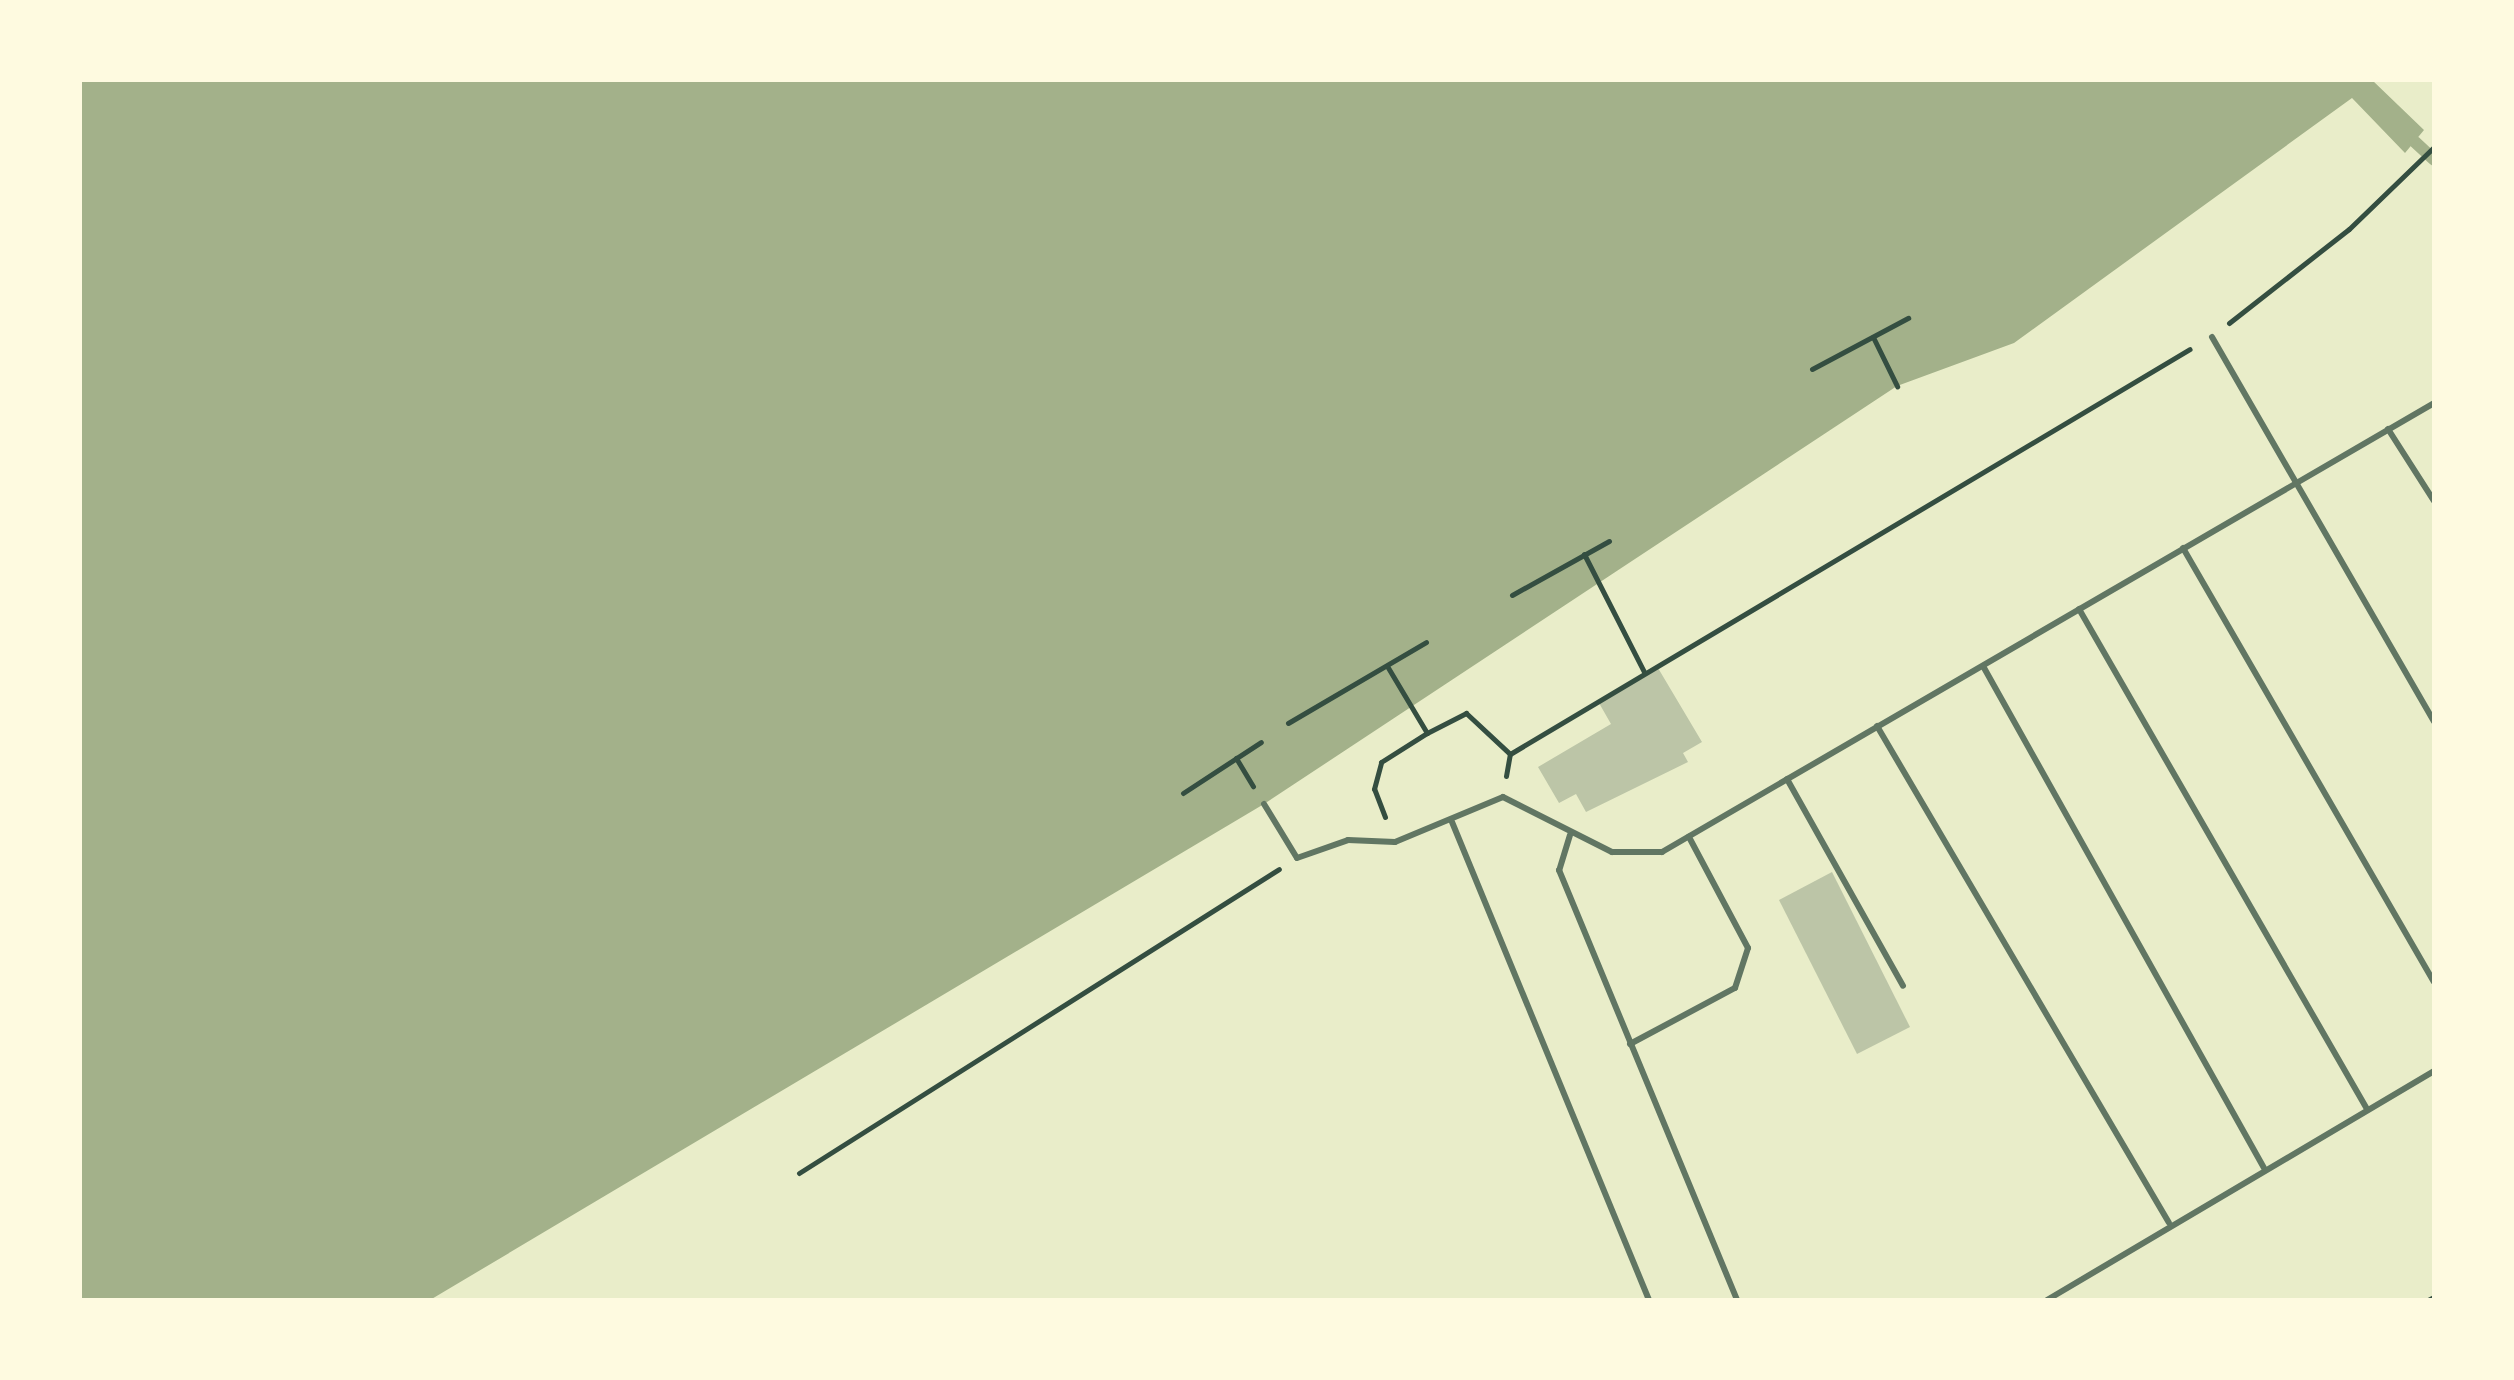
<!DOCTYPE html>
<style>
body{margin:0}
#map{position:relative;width:2514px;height:1380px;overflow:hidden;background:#e9edc9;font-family:"DejaVu Sans",sans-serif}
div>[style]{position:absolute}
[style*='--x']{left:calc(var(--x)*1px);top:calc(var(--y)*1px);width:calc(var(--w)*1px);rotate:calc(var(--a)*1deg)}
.water>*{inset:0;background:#a3b18a}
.stream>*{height:12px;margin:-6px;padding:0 6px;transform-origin:6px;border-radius:6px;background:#a3b18a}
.building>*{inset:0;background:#bcc5a7}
.path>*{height:5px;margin:-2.5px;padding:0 2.5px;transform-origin:2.5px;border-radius:2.5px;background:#344e41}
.service>*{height:6px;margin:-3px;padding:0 3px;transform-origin:3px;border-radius:3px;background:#617663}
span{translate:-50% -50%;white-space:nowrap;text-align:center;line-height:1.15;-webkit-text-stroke:6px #fefae0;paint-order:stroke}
.frame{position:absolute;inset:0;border:82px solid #fefae0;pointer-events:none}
</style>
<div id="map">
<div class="water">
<i style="clip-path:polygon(80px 80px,2372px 80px,2424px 130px,2405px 153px,2352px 98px,2014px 343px,1897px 386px,1264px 804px,430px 1300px,80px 1300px)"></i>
</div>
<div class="stream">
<i style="--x:2415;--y:142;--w:26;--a:43"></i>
</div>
<div class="building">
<i style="clip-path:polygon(1658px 668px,1702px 742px,1683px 753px,1688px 762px,1586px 812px,1576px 794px,1559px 803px,1538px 767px,1611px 724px,1599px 703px)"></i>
<i style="clip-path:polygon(1832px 872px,1910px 1027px,1857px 1054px,1779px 900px)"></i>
</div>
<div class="path">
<i style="--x:2229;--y:323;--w:152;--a:-38.1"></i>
<i style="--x:2349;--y:229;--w:118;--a:-44"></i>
<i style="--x:1873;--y:337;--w:55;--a:63.9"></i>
<i style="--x:1812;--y:369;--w:109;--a:-28"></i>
<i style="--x:1584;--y:554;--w:132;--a:63"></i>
<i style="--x:1512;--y:595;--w:111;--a:-29.1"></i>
<i style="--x:1288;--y:723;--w:160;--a:-30.4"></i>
<i style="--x:1427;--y:733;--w:44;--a:-27.1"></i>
<i style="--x:1466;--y:713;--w:60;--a:43"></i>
<i style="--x:1236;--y:758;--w:33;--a:59"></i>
<i style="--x:1506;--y:776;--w:22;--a:-80"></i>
<i style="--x:1510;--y:754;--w:791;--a:-30.78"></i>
<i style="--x:1183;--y:793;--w:93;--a:-33.2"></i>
<i style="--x:1385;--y:817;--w:30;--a:-111"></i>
<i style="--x:1374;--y:789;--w:28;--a:-75"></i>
<i style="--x:1381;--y:762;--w:54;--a:-32.2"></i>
<i style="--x:1427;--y:733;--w:78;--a:-120.8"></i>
<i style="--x:799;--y:1173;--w:568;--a:-32.35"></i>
<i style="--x:2428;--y:1300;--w:7;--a:-27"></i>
</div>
<div class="service">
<i style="--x:2212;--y:337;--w:444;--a:60"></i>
<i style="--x:2388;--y:429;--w:85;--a:57.4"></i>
<i style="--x:2183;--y:548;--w:501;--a:59.96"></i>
<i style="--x:2079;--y:609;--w:577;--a:60.06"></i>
<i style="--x:1983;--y:666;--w:575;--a:60.76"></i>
<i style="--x:1877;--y:726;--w:576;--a:59.56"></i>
<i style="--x:1787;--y:779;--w:237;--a:60.7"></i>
<i style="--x:1264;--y:804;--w:63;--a:58.6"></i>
<i style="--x:1297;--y:858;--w:54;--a:-19.4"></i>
<i style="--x:1348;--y:840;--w:47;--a:2.4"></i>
<i style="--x:1395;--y:842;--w:117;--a:-22.6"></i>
<i style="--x:1503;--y:797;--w:122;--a:26.8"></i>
<i style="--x:1612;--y:852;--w:50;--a:0"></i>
<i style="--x:1662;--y:852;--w:893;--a:-30.18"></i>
<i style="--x:1452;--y:822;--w:517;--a:67.6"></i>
<i style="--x:1570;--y:835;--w:37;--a:107"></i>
<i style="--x:1559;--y:870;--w:465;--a:67.5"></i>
<i style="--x:1630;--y:1044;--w:119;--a:-28.1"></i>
<i style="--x:1735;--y:988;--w:42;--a:-72"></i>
<i style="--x:1748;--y:948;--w:126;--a:-118"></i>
<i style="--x:2047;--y:1300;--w:450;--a:-30.6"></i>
</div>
<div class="frame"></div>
</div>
